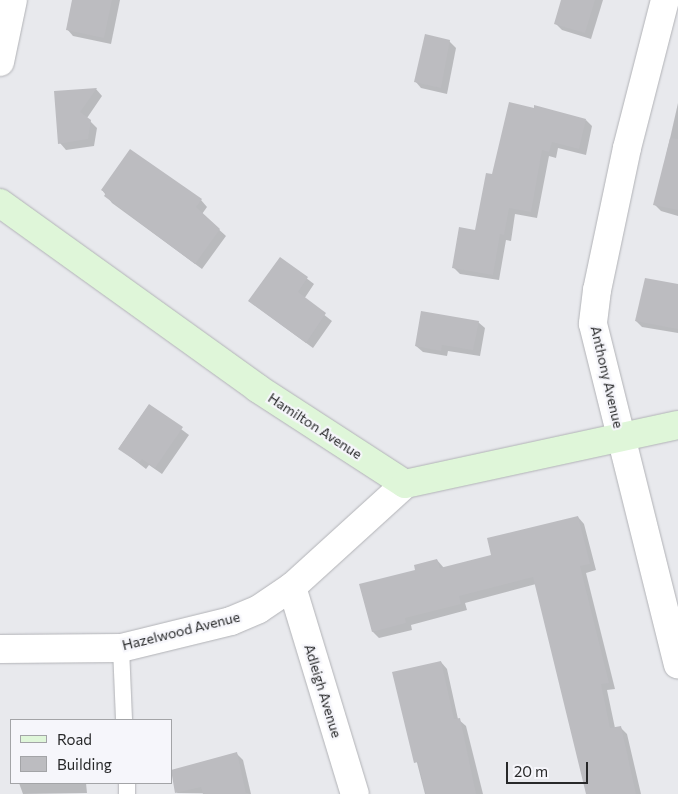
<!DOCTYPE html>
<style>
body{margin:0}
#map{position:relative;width:678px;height:794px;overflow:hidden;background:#e8e9ed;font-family:Commissioner,sans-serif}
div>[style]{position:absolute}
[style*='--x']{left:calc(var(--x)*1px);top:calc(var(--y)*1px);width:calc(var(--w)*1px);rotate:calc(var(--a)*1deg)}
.shadow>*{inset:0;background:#0003}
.building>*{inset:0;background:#bcbcc0}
.roads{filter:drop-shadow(0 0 1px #b1b2b6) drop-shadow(0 0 1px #b1b2b6)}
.lane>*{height:16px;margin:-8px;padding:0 8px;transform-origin:8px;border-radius:8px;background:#fff}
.street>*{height:28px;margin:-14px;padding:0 14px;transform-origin:14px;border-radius:14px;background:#fff}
.secondary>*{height:28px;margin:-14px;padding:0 14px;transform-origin:14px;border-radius:14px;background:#dff6d9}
span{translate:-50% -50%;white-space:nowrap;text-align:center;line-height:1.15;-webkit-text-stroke:4.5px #f6f6fb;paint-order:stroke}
.street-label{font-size:14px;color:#272829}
.legend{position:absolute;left:10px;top:719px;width:162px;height:65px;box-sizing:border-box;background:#f6f6fb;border:1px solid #a3a4a7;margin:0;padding:6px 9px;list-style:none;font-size:15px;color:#272829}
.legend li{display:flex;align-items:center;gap:10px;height:25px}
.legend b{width:25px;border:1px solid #a3a4a7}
.scale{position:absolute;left:506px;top:762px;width:82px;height:22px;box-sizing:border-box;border:2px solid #272829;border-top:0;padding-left:6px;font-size:15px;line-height:18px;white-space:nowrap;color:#272829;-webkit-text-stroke:4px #f6f6fb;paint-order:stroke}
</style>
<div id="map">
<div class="shadow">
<i style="clip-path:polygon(73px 0,120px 0,111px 44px,73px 36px,67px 29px)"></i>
<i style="clip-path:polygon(562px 0,603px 0,591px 39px,562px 30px,555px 23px)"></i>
<i style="clip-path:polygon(449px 41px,456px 48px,447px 94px,421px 88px,415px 81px)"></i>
<i style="clip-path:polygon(96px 89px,102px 96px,87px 118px,97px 128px,94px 146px,66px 150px,60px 143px,56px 92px)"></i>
<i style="clip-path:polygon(678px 103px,678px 216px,661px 211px,655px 205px)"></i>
<i style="clip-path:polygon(586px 120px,592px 126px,586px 155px,558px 148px,556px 158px,549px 156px,537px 218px,515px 214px,511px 241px,506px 240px,499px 280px,460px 274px,453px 267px,476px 231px,493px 175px)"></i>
<i style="clip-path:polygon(102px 190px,201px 200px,207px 207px,202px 214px,226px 236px,202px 269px,112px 203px)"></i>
<i style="clip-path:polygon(280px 258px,314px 284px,304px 299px,332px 321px,313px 348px,249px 301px)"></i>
<i style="clip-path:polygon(678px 285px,678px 333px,642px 327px,636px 321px)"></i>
<i style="clip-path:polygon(478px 322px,485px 328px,480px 356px,448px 351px,447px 356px,423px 352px,416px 346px)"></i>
<i style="clip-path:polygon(149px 405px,189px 435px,162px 474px,149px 465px,146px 469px,119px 448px)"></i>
<i style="clip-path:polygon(578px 517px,584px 524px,596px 570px,586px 573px,615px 689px,607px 690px,615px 728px,620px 727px,627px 734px,641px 794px,587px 794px,536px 584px,465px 603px,467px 610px,411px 625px,412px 630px,379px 638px,373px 632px,361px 585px,417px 571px,437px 560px,444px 568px,493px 556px)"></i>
<i style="clip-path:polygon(441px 662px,447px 669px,458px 719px,466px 726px,483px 794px,425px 794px,394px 673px)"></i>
<i style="clip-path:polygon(236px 753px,243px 760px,251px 794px,176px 793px)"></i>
<i style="clip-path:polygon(19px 783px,86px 783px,87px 793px,23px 794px)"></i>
</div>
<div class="building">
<i style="clip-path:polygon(72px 0,112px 0,104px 38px,66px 30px)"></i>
<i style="clip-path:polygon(561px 0,595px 0,585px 33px,554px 24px)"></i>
<i style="clip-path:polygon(425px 34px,450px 40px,441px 88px,414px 82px)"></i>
<i style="clip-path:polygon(97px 88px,80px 112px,91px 120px,88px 139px,58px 144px,54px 91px)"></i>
<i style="clip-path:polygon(509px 102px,534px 108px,534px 105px,586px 119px,579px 149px,552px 142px,549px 152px,542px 150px,531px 212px,509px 208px,504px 235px,500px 234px,493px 275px,452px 268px,459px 227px,475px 230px,486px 173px,492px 174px)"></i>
<i style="clip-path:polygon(670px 138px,678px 139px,678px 210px,653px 205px)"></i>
<i style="clip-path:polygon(130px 149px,202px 199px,196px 207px,220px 229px,195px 264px,104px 196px,106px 193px,101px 190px)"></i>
<i style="clip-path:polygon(280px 257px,308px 277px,298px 292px,326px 313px,306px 343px,248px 301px)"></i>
<i style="clip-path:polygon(645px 278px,678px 284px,678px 329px,635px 321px)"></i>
<i style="clip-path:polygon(421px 311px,479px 321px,473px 350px,442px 345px,441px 351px,415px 346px)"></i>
<i style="clip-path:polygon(149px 404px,183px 427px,155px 468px,142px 459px,139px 463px,118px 449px)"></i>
<i style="clip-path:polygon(578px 516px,590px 564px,580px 566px,609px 683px,601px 684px,610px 728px,621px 726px,636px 794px,586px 794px,533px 577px,459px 596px,461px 604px,405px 618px,406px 623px,372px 632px,359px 584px,415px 570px,414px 565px,437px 559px,440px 568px,491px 555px,487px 538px)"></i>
<i style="clip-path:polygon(441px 661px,454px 719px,460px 718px,476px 794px,426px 794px,418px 762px,414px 763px,392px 672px)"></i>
<i style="clip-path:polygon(237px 752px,246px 794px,203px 794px,201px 787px,175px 793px,171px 770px)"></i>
</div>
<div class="roads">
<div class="lane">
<i style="--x:121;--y:648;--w:72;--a:87.6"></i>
<i style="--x:127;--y:783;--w:11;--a:90"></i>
</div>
<div class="street">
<i style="--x:665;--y:0;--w:153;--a:104.4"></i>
<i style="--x:627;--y:148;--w:145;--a:101.9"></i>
<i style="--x:597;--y:290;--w:34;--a:97"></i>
<i style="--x:593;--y:324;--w:351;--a:76"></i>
<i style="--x:0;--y:62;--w:63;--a:-78.2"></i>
<i style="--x:292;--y:587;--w:216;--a:73.1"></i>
<i style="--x:0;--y:649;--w:121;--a:-0.5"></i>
<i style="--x:121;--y:648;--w:113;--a:-13.8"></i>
<i style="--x:231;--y:621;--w:30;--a:-23"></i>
<i style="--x:259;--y:609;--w:40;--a:-34"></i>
<i style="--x:292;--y:587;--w:153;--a:-42.3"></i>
</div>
<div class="secondary">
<i style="--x:0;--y:203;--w:317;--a:35.7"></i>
<i style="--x:257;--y:388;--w:176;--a:33"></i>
<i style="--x:405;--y:484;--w:279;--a:-12.2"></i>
</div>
</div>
<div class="street-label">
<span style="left:607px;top:377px;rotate:77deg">Anthony Avenue</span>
<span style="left:315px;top:426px;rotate:33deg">Hamilton Avenue</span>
<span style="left:181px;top:631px;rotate:-14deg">Hazelwood Avenue</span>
<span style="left:323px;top:691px;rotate:73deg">Adleigh Avenue</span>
</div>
<ul class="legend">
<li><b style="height:6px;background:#dff6d9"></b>Road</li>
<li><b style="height:14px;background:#bcbcc0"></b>Building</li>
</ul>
<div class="scale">20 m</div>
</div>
